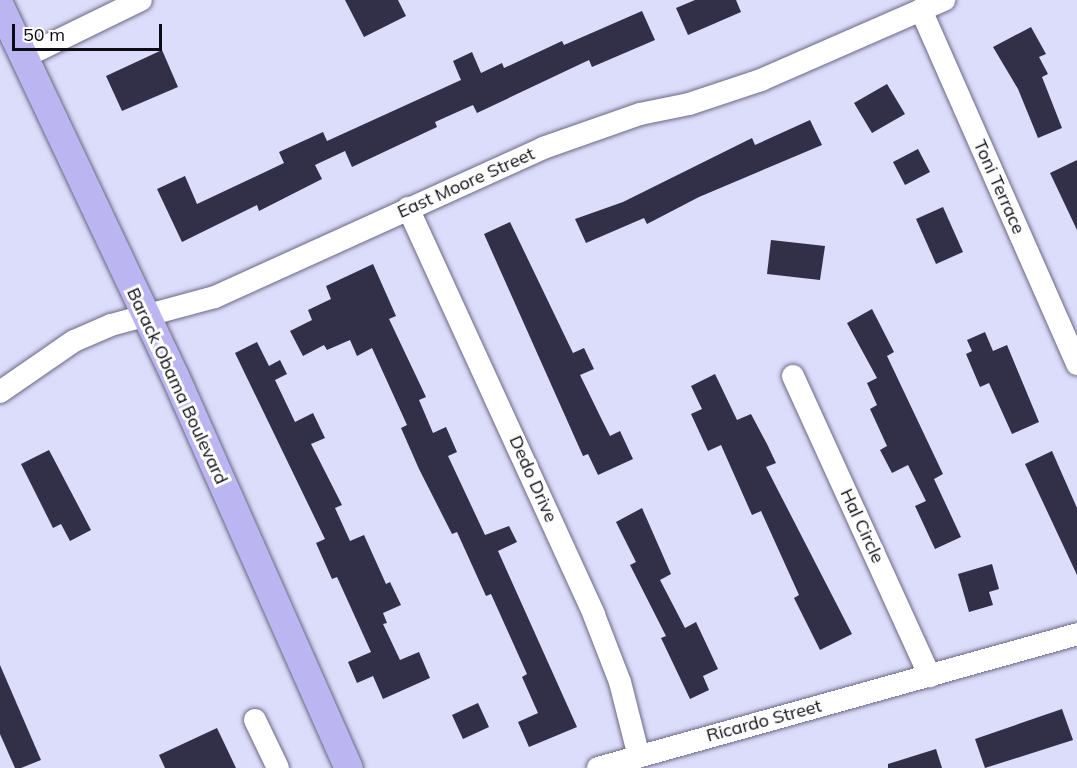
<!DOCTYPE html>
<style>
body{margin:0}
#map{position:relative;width:1077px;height:768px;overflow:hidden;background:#dcdcfb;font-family:Mulish,sans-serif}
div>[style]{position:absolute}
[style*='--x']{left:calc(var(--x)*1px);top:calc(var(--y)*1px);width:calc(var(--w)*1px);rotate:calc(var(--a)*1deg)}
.building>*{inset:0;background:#313048}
.roads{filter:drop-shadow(0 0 2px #696984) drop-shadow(0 0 2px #696984)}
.minor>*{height:22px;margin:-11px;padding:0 11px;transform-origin:11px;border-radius:11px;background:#fff}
.major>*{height:28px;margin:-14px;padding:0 14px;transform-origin:14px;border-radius:14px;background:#bbb6f2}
span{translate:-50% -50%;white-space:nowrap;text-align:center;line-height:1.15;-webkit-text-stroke:6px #fff;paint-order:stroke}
.street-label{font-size:18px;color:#0d0d17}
.scale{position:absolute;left:12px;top:24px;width:150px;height:27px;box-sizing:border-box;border:3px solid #0d0d17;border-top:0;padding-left:8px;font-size:18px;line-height:21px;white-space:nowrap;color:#0d0d17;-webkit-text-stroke:4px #fff;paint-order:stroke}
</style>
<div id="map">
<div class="building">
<i style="clip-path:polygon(345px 0,398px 0,406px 16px,364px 37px)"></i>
<i style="clip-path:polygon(695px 0,736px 0,741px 12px,688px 35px,676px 8px)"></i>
<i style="clip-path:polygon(642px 11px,655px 40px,592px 67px,589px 60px,477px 113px,473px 105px,435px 122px,437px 127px,352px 167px,345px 151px,315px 165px,322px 179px,259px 211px,257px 205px,182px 242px,157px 189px,185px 176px,197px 204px,284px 163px,279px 152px,323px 132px,327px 141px,461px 80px,453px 61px,472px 52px,481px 73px,502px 63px,504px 68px,562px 41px,564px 45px)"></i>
<i style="clip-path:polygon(1031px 27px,1046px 54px,1039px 57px,1048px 74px,1042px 77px,1062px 128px,1038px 138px,1018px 89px,993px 47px)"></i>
<i style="clip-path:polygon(162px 50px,178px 87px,122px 111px,106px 76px)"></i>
<i style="clip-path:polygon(887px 84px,905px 114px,872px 133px,854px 103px)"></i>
<i style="clip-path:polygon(810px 120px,822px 145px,699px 197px,647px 224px,644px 218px,586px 243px,575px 219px,623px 202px,752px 138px,755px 145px)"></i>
<i style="clip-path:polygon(918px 149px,930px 172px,905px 185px,893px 162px)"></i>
<i style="clip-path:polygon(1077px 160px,1077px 230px,1050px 173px)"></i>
<i style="clip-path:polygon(943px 207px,963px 252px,936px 264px,916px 219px)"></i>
<i style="clip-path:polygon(510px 222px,573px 353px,584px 348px,594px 369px,580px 375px,600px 416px,610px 436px,620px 431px,633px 459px,598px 475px,588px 454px,583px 456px,484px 234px)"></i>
<i style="clip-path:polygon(771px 240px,825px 246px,820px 280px,767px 274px)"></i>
<i style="clip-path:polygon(373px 264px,396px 316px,389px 319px,426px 397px,419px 400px,433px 433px,446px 427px,457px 452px,448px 456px,485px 535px,509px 526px,517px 542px,498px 551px,577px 727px,529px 747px,518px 722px,538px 713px,522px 677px,527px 674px,491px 594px,486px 596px,457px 532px,452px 534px,419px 469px,401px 428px,407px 425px,372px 348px,357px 356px,350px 340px,327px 350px,324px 345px,303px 356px,290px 331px,312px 320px,308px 310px,331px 299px,326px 286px)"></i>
<i style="clip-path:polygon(872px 309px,894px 352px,887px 356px,943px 474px,934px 479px,961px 537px,935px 549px,915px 506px,926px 501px,908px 465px,892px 473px,880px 450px,887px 446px,870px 409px,877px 405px,867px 383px,877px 378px,847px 323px)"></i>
<i style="clip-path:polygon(985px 332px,993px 351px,1007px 345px,1039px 422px,1012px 434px,989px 383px,980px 387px,966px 354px,972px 351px,967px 340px)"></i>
<i style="clip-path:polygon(257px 342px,269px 366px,280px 360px,287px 374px,275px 380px,295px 422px,313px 413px,325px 438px,311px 444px,342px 505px,335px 508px,350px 541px,364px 535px,386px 584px,390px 582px,401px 605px,383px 613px,387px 623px,383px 624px,400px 660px,419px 652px,430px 678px,383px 699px,373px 676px,357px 683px,348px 662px,371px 652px,337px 577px,332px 579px,316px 543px,325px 539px,235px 353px)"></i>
<i style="clip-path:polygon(715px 374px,737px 420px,751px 414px,767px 444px,776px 463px,766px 467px,852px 634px,820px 650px,794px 598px,799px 595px,761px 511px,752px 515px,721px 445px,708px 451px,691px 414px,702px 409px,691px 386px)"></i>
<i style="clip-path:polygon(49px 450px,91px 530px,70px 541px,61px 524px,53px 528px,21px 464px)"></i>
<i style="clip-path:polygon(1052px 451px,1077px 508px,1077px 575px,1025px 464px)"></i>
<i style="clip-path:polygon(642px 508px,671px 574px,660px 580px,685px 628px,696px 622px,718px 669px,703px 676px,709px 690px,690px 699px,661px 638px,666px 636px,630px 565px,636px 562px,616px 522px)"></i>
<i style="clip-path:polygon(992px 564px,999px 589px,989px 592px,993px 605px,969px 612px,958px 574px)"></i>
<i style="clip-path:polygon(0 665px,41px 760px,21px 768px,15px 768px,0 734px)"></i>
<i style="clip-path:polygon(478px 703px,489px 727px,463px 739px,452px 715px)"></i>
<i style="clip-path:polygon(1062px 709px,1073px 740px,985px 768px,975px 739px)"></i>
<i style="clip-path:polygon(217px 728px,236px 768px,165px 768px,159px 755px)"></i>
<i style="clip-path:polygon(936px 749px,942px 768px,888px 768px,888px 764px)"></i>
</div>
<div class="roads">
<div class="minor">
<i style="--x:921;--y:10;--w:387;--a:66.2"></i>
<i style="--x:24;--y:57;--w:130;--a:-26"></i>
<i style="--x:408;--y:208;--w:447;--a:65.4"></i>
<i style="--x:594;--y:615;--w:72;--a:68.8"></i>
<i style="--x:620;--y:682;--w:77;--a:75.8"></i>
<i style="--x:793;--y:376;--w:330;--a:65.5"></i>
<i style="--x:0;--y:392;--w:90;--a:-34.6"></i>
<i style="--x:74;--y:341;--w:40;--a:-23.4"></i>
<i style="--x:111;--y:325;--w:108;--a:-15.1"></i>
<i style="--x:215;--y:297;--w:360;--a:-24.4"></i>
<i style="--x:543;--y:148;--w:103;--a:-19.3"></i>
<i style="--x:640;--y:114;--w:50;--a:-11.5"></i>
<i style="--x:689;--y:104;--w:76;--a:-18.4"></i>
<i style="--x:761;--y:80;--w:200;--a:-23.6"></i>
<i style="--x:255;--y:720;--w:53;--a:64.4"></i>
<i style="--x:598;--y:768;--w:497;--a:-15.6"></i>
</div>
<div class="major">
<i style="--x:0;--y:6;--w:409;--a:64.7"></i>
<i style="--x:175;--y:376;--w:429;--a:66.1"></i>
</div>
</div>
<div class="street-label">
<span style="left:466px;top:183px;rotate:-24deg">East Moore Street</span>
<span style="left:999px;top:187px;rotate:66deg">Toni Terrace</span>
<span style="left:177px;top:386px;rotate:65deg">Barack Obama Boulevard</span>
<span style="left:533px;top:479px;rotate:66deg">Dedo Drive</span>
<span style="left:862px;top:526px;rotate:65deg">Hal Circle</span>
<span style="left:764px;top:721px;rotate:-15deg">Ricardo Street</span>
</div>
<div class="scale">50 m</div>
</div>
